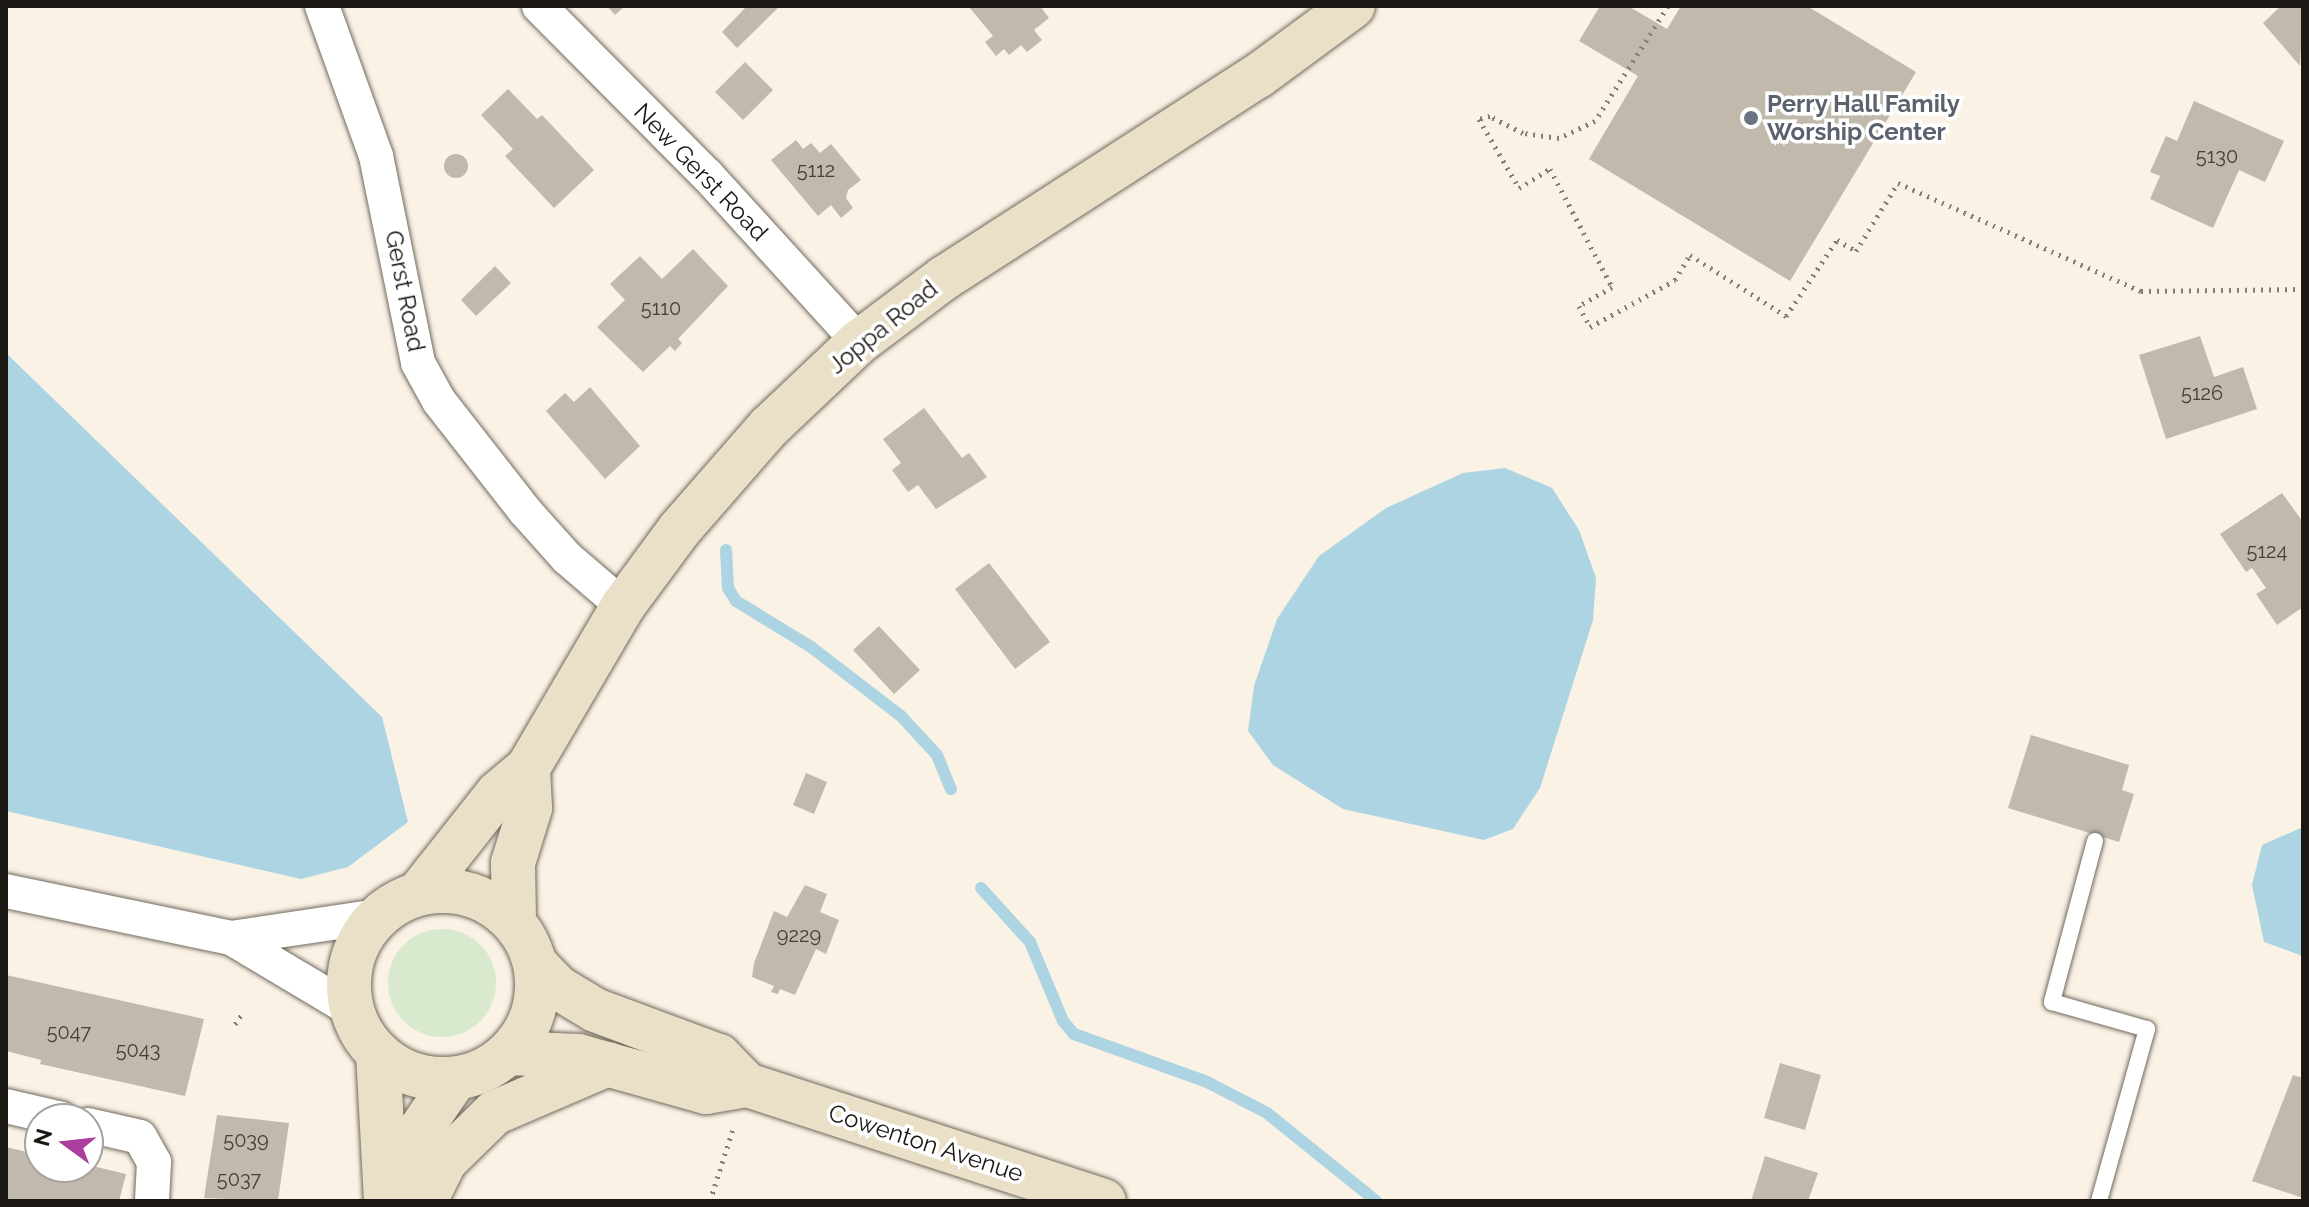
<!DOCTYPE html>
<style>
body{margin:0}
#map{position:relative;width:2309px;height:1207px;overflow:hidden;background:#faf2e5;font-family:Raleway,sans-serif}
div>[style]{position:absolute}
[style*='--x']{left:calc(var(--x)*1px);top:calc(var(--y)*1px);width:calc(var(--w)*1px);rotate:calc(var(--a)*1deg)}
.green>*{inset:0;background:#d8e9cd}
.round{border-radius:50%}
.water>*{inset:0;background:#add4e2}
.stream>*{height:12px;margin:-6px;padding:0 6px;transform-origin:6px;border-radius:6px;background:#add4e2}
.building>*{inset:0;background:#c0b9ac}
.path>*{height:5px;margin-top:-2.5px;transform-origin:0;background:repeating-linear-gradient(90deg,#837e76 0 2px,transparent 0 8px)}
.roads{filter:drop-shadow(0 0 2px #716a5e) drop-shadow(0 0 2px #716a5e)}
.lane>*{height:16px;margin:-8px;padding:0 8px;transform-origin:8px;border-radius:8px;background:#fff}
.street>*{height:34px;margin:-17px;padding:0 17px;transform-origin:17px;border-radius:17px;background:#fff}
.secondary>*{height:44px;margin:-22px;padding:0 22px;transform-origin:22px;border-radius:22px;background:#eae0c8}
.secondary>.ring{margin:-22px;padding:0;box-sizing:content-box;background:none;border:44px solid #eae0c8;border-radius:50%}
.dots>*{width:22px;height:22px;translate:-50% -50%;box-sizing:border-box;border:4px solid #fff;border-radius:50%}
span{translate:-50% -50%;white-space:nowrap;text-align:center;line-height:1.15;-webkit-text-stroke:7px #fff;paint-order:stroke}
.number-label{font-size:20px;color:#44403a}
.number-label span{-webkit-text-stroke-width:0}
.worship-label{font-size:24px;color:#5b616d;font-weight:700}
.left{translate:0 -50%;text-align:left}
.street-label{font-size:24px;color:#1b1814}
.frame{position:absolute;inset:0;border:8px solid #1b1814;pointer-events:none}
.north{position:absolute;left:24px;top:1103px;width:80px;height:80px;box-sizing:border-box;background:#fff;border:2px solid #a4a3a1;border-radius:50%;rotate:285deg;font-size:22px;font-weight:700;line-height:32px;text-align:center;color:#1b1814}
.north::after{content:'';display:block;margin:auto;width:28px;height:36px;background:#ac3f9e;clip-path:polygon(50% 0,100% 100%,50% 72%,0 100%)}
</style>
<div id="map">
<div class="green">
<i class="round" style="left:388px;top:929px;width:108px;height:108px"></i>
</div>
<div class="water">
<i style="clip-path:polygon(6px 353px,382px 717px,408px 822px,348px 867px,301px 879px,6px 811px)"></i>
<i style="clip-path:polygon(1505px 468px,1552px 488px,1579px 530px,1596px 578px,1593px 620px,1540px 788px,1513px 829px,1484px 840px,1343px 809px,1273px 765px,1248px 731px,1254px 686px,1277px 619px,1319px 556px,1386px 508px,1463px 473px)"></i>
<i style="clip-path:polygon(2303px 827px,2303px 956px,2264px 942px,2252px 885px,2262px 845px)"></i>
</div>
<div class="stream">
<i style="--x:726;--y:550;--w:38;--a:87"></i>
<i style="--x:728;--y:588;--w:15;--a:58"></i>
<i style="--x:736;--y:601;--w:88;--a:31.5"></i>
<i style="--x:811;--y:647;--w:113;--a:37.5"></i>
<i style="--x:901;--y:716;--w:53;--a:47.3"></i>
<i style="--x:937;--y:755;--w:37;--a:68"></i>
<i style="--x:981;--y:888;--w:73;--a:47.8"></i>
<i style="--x:1030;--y:942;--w:86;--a:67.3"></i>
<i style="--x:1063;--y:1021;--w:17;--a:50"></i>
<i style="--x:1074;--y:1034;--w:141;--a:19.8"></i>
<i style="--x:1207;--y:1082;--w:68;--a:27.3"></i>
<i style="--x:1267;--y:1113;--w:140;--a:38.9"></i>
</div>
<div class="building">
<i style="clip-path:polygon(607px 6px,625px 6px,615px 15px)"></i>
<i style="clip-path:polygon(747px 6px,780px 6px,737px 48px,722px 32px)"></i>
<i style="clip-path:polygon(1040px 6px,1049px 18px,1034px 30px,1042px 40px,1027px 52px,1021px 45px,1009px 55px,1004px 49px,996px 56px,985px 42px,993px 36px,969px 7px)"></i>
<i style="clip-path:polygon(1600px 6px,1628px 6px,1667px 29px,1681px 6px,1807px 6px,1916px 72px,1790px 281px,1589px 159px,1638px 76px,1579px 41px)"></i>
<i style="clip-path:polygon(2281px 6px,2303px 6px,2300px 66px,2263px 23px)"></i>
<i style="clip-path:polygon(745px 62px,773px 90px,743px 120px,715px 92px)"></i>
<i style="clip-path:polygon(508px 89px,537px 119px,542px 115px,594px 170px,554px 208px,505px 156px,513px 149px,481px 115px)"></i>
<i style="clip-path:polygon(2194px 101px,2284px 141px,2265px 182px,2239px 170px,2213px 228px,2150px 199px,2160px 176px,2150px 172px,2166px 136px,2177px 141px)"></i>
<i style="clip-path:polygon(796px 140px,803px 149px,811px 143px,820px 153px,831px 144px,861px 180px,848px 190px,846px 198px,853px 208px,841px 218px,831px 205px,818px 216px,771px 160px)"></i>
<i class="round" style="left:444px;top:154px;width:24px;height:24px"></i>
<i style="clip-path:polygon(693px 249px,728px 286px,678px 339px,682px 343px,675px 351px,670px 346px,643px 372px,597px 327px,625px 300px,610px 284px,640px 256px,662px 279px)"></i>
<i style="clip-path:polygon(495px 266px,511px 283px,476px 316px,461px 300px)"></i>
<i style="clip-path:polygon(2200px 336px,2214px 377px,2243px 367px,2257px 409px,2166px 439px,2139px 355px)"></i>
<i style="clip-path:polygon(590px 387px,640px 446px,605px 479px,546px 411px,565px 393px,574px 402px)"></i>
<i style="clip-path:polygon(924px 408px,962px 458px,969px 453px,987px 477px,936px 509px,918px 485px,908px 492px,892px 470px,901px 463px,883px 439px)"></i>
<i style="clip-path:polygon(2282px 493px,2303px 522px,2303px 607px,2277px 625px,2256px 594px,2266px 588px,2252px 568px,2246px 572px,2220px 534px)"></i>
<i style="clip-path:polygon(989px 563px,1050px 642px,1015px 669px,955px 589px)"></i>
<i style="clip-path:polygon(879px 626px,920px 670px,894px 694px,853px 650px)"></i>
<i style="clip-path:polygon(2031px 735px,2129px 765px,2122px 790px,2134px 794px,2119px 842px,2008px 808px)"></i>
<i style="clip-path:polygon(806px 773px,827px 782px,814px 814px,793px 805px)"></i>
<i style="clip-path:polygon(805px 885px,827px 894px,820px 912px,839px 920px,826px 954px,816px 949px,795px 995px,780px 989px,778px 994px,771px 992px,774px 986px,752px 977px,754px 963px,774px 911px,787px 917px)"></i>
<i style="clip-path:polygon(6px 975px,204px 1019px,185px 1096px,40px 1064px,41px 1060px,6px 1051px)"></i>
<i style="clip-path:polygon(1780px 1063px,1821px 1075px,1805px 1130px,1764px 1118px)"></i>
<i style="clip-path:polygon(2293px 1075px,2303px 1078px,2303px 1198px,2252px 1181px)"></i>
<i style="clip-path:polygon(217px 1115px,289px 1123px,278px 1201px,204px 1198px)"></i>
<i style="clip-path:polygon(6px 1147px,40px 1155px,40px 1167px,82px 1170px,88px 1165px,126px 1174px,119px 1201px,6px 1201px)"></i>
<i style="clip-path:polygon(1765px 1156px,1818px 1173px,1808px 1201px,1751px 1201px)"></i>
</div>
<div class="path">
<i style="--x:1668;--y:6;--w:136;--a:122.4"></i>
<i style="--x:1595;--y:121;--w:40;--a:155"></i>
<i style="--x:1559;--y:138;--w:36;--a:-172"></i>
<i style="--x:1523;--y:133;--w:37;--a:-153"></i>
<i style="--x:1490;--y:116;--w:11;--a:165"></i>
<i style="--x:1479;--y:119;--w:80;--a:59.9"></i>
<i style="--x:1519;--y:188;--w:36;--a:-32"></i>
<i style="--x:1550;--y:169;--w:133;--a:62.3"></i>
<i style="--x:1612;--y:287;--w:38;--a:150"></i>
<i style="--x:1579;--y:306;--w:24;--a:62"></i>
<i style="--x:1590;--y:327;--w:97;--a:-28.9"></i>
<i style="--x:1675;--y:280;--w:29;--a:-59"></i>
<i style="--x:1690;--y:255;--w:114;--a:32.4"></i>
<i style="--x:1786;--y:316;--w:92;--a:-56.1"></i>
<i style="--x:1837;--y:240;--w:22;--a:30"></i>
<i style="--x:1856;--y:251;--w:80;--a:-58.3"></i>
<i style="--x:1898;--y:183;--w:266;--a:24"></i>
<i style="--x:2141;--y:291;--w:162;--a:-0.7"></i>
<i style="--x:235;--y:1024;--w:14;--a:-54"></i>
<i style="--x:710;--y:1201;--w:76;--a:-72.3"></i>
</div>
<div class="roads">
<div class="lane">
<i style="--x:2095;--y:841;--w:167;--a:105"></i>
<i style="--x:2052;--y:1002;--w:99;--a:15.9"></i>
<i style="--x:2147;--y:1029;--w:179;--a:105.6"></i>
</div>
<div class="street">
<i style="--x:322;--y:6;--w:159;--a:70.2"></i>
<i style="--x:376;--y:156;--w:211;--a:78.5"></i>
<i style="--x:418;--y:363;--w:43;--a:61.1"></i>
<i style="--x:439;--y:401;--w:140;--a:52"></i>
<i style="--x:525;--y:511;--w:63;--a:48.2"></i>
<i style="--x:567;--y:558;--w:74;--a:40.6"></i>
<i style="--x:539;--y:6;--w:238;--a:45.2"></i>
<i style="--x:707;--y:175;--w:226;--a:47.7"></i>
<i style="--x:6;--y:891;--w:230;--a:11.8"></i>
<i style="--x:231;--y:938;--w:141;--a:30.8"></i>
<i style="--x:231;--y:938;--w:150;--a:-8.5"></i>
<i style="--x:6;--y:1106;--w:57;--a:13.1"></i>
<i style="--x:88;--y:1125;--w:53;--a:13"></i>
<i style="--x:140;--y:1137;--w:29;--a:61"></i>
<i style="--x:154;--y:1162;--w:39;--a:93"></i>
</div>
<div class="secondary">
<i class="ring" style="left:349px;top:891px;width:144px;height:144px"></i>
<i style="--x:419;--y:893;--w:127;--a:-51.7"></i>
<i style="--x:498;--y:793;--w:39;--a:-40"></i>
<i style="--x:528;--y:768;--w:188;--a:-59.6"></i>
<i style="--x:623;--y:606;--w:94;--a:-53.6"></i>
<i style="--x:679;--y:530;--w:137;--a:-48.9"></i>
<i style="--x:769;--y:427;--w:124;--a:-43.4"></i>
<i style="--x:859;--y:342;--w:106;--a:-37"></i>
<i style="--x:944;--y:278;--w:373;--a:-32.8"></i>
<i style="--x:1258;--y:76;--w:118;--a:-36.4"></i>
<i style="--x:514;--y:920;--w:57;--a:-91"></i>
<i style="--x:513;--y:863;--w:58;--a:-72.8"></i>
<i style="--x:530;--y:808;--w:40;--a:-92.9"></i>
<i style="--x:536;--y:965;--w:30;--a:46"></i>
<i style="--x:557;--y:987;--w:44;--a:31.2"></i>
<i style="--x:595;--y:1010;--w:132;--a:20.4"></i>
<i style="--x:719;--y:1056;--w:40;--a:46"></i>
<i style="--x:747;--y:1085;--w:375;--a:18"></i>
<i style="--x:378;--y:1053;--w:148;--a:86.9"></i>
<i style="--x:509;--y:1053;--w:69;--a:2.5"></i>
<i style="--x:578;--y:1056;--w:133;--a:15.7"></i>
<i style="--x:706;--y:1092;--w:42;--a:-9.7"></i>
<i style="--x:388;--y:1192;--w:43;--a:-67"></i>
<i style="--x:405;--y:1152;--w:88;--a:-55.6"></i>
<i style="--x:425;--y:1201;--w:45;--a:-63.4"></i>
<i style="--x:445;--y:1161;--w:69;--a:-44.4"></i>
<i style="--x:494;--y:1113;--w:124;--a:-23.3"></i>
</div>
</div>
<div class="dots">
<i style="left:1751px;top:118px;background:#6b7280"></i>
</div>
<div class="number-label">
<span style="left:2217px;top:156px">5130</span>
<span style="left:816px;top:170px">5112</span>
<span style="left:661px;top:308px">5110</span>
<span style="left:2202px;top:393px">5126</span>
<span style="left:2267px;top:551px">5124</span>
<span style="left:799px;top:935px">9229</span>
<span style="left:69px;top:1032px">5047</span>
<span style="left:138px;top:1050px">5043</span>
<span style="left:246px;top:1140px">5039</span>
<span style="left:239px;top:1179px">5037</span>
</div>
<div class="worship-label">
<span class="left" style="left:1767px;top:118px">Perry Hall Family<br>Worship Center</span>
</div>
<div class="street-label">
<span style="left:701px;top:172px;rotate:46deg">New Gerst Road</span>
<span style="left:405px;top:291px;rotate:79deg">Gerst Road</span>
<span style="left:883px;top:327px;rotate:-39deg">Joppa Road</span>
<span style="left:926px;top:1143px;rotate:18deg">Cowenton Avenue</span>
</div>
<div class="frame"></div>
<div class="north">N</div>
</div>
